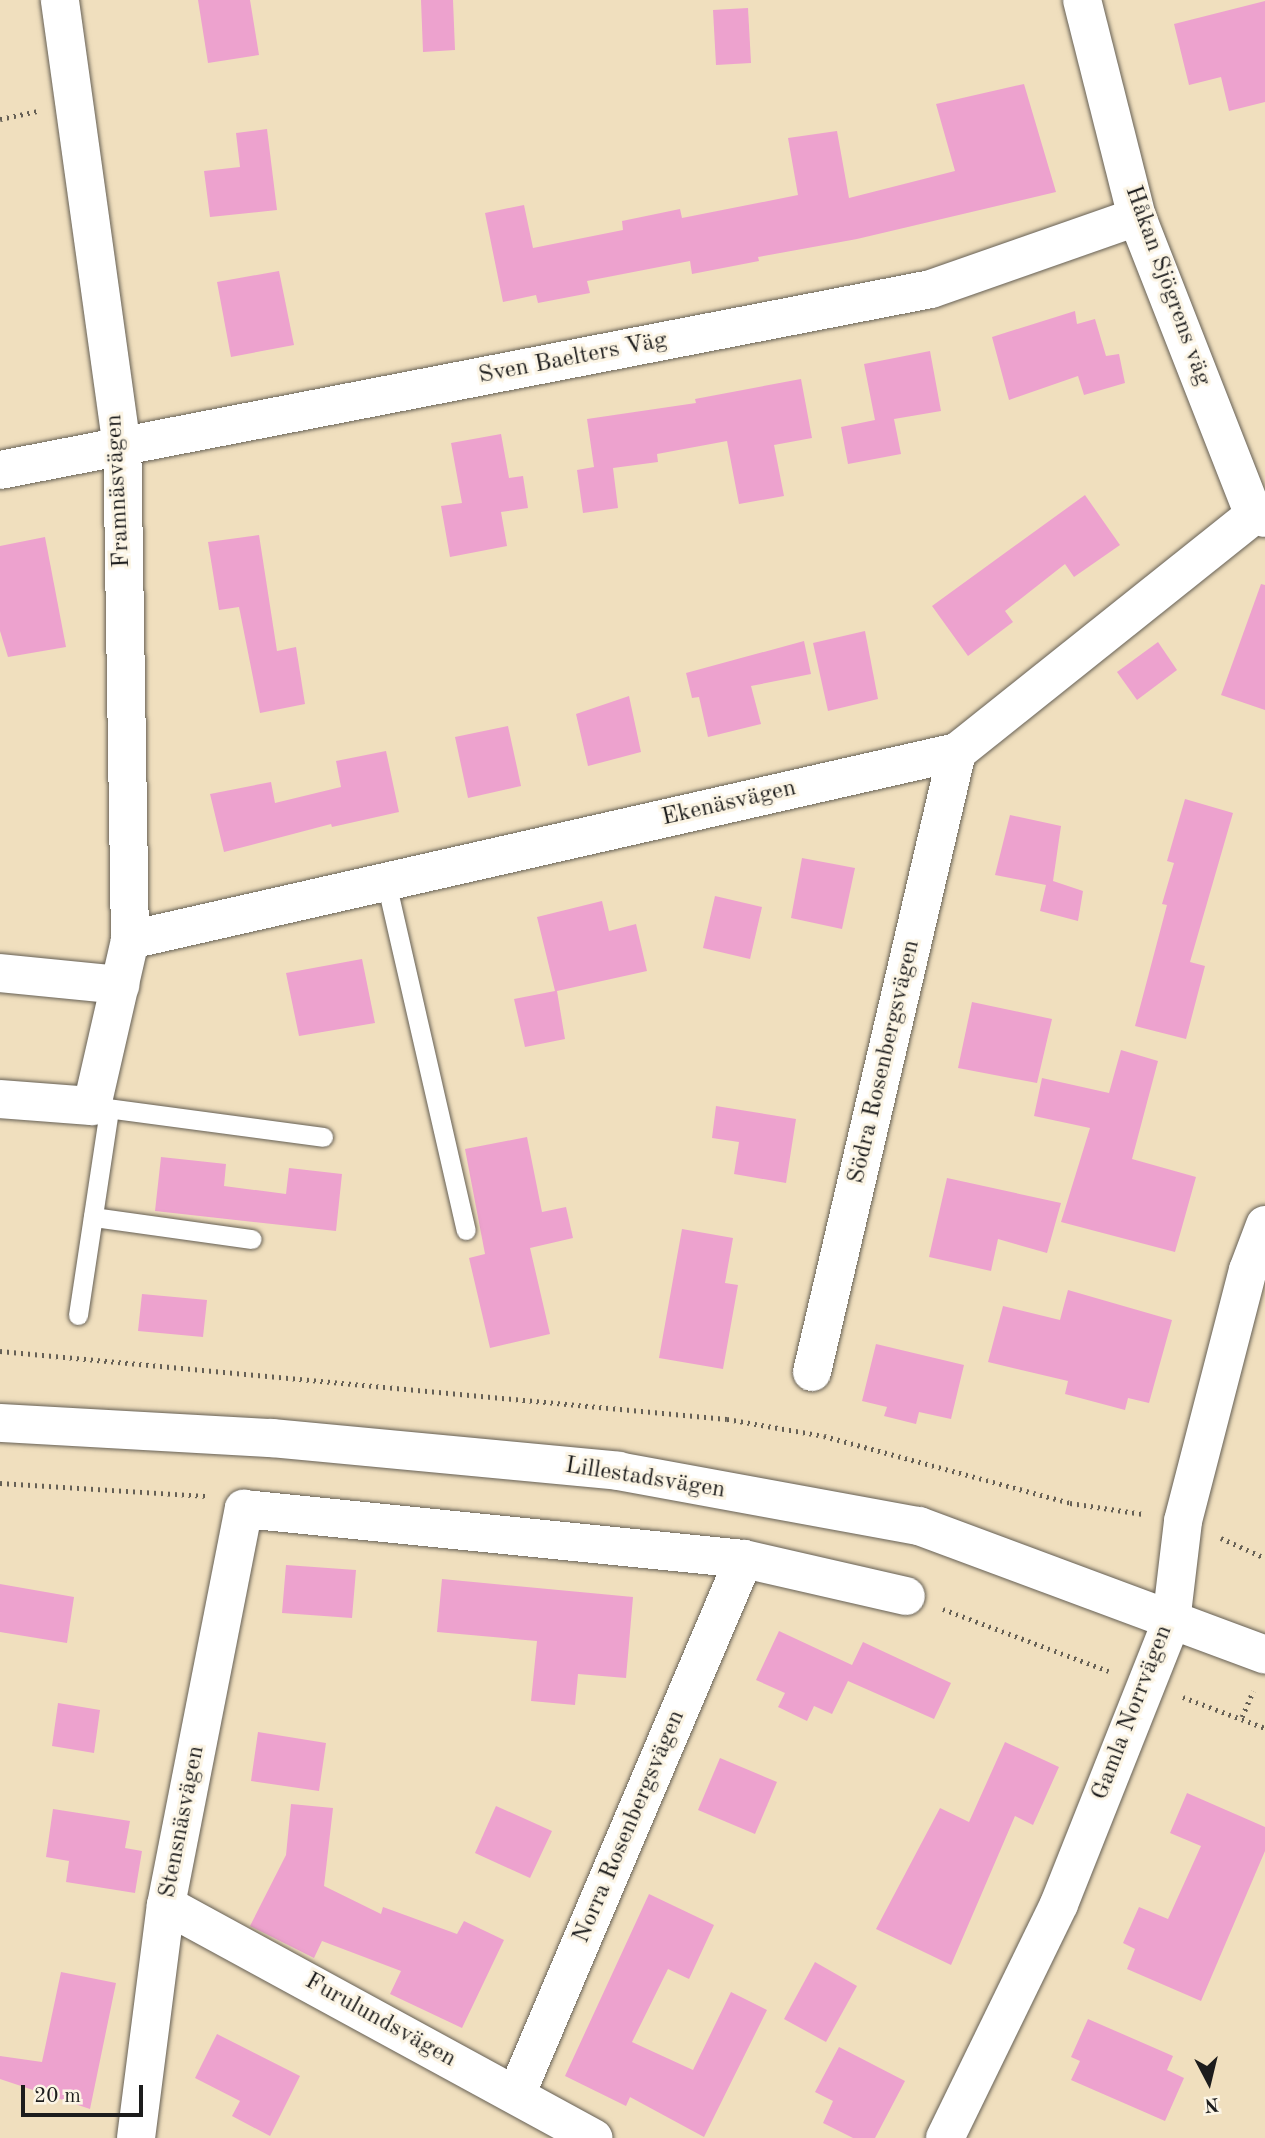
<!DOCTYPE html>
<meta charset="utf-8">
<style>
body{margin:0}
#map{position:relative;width:1265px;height:2138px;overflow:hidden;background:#f0dfbe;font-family:"Old Standard TT",serif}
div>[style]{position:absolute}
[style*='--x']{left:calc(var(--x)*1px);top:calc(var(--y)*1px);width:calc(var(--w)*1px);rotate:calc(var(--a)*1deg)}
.building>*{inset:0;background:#eda2ce}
.path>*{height:4.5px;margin-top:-2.25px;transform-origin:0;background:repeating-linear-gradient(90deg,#666055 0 2px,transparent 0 7px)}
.roads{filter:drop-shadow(0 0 2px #666055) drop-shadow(0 0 2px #666055)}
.lane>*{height:19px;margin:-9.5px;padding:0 9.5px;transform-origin:9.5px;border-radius:9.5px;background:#fff}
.street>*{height:38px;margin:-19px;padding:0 19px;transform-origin:19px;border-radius:19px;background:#fff}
.secondary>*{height:38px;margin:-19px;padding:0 19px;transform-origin:19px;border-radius:19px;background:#fff}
span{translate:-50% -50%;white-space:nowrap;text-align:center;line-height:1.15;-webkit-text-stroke:6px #fcf5e5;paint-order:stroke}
.street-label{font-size:24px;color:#1c1c1c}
.north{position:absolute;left:1174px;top:2047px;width:70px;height:70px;-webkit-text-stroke:5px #fcf5e5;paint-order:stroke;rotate:173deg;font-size:19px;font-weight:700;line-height:28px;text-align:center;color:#1c1c1c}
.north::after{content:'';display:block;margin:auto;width:24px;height:32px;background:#1c1c1c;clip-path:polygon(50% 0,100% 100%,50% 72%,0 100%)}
.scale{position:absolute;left:21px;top:2085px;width:122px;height:32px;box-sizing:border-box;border:4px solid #1c1c1c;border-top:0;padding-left:9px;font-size:21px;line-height:24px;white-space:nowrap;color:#1c1c1c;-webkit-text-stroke:5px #fcf5e5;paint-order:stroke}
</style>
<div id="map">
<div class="building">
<i style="clip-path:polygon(198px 0,250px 0,259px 55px,208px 63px)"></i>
<i style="clip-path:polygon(421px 0,453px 0,455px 50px,423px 52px)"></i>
<i style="clip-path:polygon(1265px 1px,1265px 102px,1229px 111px,1221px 77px,1189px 85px,1174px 24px)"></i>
<i style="clip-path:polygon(748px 8px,751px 63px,716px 65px,713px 10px)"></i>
<i style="clip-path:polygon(1024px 84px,1056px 192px,857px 239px,758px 257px,759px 261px,692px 274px,690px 261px,587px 281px,590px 293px,538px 303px,536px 295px,503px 302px,485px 213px,524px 205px,533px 248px,623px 230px,622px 221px,680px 209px,682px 218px,798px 195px,788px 138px,837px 131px,849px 198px,955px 171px,936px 104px)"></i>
<i style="clip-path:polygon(267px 129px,277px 210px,210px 217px,204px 171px,240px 167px,236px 133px)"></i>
<i style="clip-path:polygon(279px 271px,294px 345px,231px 357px,217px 282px)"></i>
<i style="clip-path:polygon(1075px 311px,1077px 324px,1095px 319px,1106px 356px,1119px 354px,1125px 383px,1084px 395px,1078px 376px,1009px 400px,992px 337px)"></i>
<i style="clip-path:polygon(930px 351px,941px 411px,894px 419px,901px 454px,848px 464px,841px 427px,875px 420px,864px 364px)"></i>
<i style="clip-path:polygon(801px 379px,812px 438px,774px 445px,784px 496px,739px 504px,727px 441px,657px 454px,658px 462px,613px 468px,618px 508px,583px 513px,577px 470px,594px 467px,587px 419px,696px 403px,695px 399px)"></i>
<i style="clip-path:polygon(501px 434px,509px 478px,523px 476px,528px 508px,501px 512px,507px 546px,450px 557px,441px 506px,462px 503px,451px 443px)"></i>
<i style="clip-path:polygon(1085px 495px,1120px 545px,1074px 577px,1065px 564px,1005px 611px,1013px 622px,968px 656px,932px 606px)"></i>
<i style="clip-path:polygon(259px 535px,277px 651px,296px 647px,305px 704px,260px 713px,239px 607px,219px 610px,208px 542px)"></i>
<i style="clip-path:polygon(45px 537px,66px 647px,8px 657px,0 631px,0 546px)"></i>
<i style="clip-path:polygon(1261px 584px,1265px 585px,1265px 710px,1221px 695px)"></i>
<i style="clip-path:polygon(865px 631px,878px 699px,828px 711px,813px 643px)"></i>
<i style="clip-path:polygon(804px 641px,811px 674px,751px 686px,761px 724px,708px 737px,699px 697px,692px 698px,686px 673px)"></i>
<i style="clip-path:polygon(1158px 642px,1177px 670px,1137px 700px,1117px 672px)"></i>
<i style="clip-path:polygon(629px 696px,641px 752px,588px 766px,576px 714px)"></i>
<i style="clip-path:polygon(508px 726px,521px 786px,468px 798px,455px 737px)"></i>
<i style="clip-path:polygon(386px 751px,399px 812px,332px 827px,331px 824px,224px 852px,210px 794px,271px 782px,275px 803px,341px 787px,336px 761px)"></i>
<i style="clip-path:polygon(1185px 799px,1233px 813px,1190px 962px,1205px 966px,1186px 1039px,1135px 1026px,1167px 905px,1162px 904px,1174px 863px,1167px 861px)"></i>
<i style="clip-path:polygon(1010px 815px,1061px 826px,1053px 881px,1083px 891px,1078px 921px,1040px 911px,1046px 885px,995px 875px)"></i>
<i style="clip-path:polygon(802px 858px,855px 868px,842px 929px,791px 918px)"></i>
<i style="clip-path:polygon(715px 896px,762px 907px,750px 959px,703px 948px)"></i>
<i style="clip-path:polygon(602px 901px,609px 931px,636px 924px,647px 971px,557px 991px,565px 1039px,525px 1047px,514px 999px,555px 991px,537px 917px)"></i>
<i style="clip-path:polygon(362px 959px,375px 1023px,299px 1036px,286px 973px)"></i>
<i style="clip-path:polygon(972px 1002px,1052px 1019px,1037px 1083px,958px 1068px)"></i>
<i style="clip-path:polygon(1121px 1050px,1158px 1061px,1132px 1159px,1196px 1177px,1175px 1252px,1061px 1222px,1090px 1128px,1034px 1116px,1042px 1078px,1109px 1093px)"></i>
<i style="clip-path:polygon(716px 1106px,796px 1119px,786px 1183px,734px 1174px,739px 1142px,712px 1138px)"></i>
<i style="clip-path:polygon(527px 1137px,542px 1212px,566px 1207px,573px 1238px,530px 1248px,550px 1334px,490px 1348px,469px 1258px,485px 1254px,465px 1149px)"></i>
<i style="clip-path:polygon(161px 1157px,226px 1164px,224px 1186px,286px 1194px,289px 1168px,342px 1174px,336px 1231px,155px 1211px)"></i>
<i style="clip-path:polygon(947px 1178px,1061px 1203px,1047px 1253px,998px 1239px,991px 1271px,929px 1257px)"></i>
<i style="clip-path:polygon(682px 1229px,733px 1238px,725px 1283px,738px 1285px,723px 1369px,659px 1358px)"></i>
<i style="clip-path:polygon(1068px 1290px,1172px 1320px,1149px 1403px,1128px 1398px,1125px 1410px,1065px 1394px,1068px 1381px,988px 1362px,1003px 1306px,1060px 1320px)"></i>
<i style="clip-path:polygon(142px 1294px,207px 1300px,203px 1337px,138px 1331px)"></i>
<i style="clip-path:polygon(876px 1344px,964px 1365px,951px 1419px,919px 1412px,916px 1424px,884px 1416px,887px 1407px,862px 1401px)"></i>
<i style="clip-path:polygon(286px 1565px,356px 1570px,352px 1618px,282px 1613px)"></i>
<i style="clip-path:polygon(442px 1579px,633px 1597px,626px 1678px,578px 1674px,575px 1705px,531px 1701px,537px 1641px,437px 1632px)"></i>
<i style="clip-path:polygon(0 1584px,74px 1597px,67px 1643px,0 1632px)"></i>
<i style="clip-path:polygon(779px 1631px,852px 1665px,863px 1642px,951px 1683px,934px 1719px,848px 1681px,832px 1714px,814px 1706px,807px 1721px,778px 1707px,785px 1693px,756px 1680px)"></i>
<i style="clip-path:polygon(58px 1703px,100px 1710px,94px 1753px,52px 1746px)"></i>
<i style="clip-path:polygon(258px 1732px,326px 1743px,319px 1791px,251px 1781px)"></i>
<i style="clip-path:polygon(1005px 1742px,1059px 1767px,1033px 1825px,1015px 1816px,951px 1965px,876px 1929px,940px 1808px,969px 1822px)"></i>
<i style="clip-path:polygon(720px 1758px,777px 1782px,755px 1834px,698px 1810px)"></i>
<i style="clip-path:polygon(1187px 1793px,1265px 1827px,1265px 1851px,1201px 2001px,1127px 1969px,1135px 1949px,1123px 1943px,1139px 1907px,1168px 1919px,1201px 1846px,1170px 1833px)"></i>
<i style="clip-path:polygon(291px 1804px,333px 1808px,324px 1886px,381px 1914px,383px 1907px,457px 1934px,464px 1921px,504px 1940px,462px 2028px,390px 1994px,401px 1971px,322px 1941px,314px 1958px,250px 1926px,286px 1855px)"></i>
<i style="clip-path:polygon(496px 1806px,552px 1831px,530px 1878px,475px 1853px)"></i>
<i style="clip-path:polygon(53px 1809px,130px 1821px,125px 1848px,142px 1851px,135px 1893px,66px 1882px,69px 1861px,46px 1857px)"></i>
<i style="clip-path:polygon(649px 1894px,714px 1925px,689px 1979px,668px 1969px,632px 2042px,693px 2070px,731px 1992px,767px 2010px,704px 2137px,630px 2097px,626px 2106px,565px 2076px)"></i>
<i style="clip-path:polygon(815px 1962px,857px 1986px,826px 2042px,784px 2019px)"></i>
<i style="clip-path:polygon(61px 1972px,116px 1983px,90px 2109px,0 2079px,0 2056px,42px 2062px)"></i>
<i style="clip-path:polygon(1088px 2019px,1173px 2056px,1167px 2070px,1184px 2078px,1165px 2121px,1071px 2080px,1080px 2061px,1071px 2057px)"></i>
<i style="clip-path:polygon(217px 2034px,300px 2076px,270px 2136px,232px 2116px,240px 2101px,195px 2078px)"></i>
<i style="clip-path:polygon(839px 2047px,905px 2081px,875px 2138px,853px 2138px,823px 2123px,833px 2101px,815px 2092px)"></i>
</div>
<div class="path">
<i style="--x:0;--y:119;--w:38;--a:-12"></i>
<i style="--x:0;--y:1351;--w:730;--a:5.34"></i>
<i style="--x:727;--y:1419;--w:98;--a:9.9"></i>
<i style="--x:824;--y:1436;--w:255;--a:15.2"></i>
<i style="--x:1070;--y:1503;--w:74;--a:8.6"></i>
<i style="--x:0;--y:1483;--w:209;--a:3.6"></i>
<i style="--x:1221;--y:1538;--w:48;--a:24.4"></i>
<i style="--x:943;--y:1609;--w:177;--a:20.5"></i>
<i style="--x:1183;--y:1697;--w:88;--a:20.7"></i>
<i style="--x:1242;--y:1717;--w:28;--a:-67"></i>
</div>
<div class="roads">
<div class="lane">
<i style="--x:386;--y:882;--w:357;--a:77.1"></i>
<i style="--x:92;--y:1106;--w:233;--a:7.6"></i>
<i style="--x:93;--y:1217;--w:160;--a:7.9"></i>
<i style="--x:78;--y:1315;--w:208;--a:-81.4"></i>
</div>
<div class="street">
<i style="--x:1082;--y:0;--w:224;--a:75.8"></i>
<i style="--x:1137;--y:217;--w:320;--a:68.6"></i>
<i style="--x:1254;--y:515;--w:11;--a:15"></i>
<i style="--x:0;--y:470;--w:948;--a:-11"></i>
<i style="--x:931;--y:289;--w:218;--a:-19.3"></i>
<i style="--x:130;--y:940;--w:848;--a:-12.81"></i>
<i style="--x:957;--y:752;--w:380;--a:-38.6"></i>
<i style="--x:0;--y:973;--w:121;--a:5.7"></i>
<i style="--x:0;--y:1099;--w:92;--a:4.4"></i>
<i style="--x:92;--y:1106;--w:170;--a:-77.1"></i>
<i style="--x:130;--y:940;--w:492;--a:-90.9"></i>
<i style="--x:122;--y:448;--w:452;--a:-97.9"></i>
<i style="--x:812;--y:1372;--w:637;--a:-76.84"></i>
<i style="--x:166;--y:1905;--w:487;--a:28.6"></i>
<i style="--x:516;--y:2095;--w:582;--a:-66.96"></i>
<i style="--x:136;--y:2138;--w:235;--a:-82.7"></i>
<i style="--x:166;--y:1905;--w:404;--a:-78.9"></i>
<i style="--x:244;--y:1509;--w:502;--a:5.71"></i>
<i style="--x:744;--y:1559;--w:166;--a:12.9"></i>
<i style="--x:945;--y:2138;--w:260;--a:-64"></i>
<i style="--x:1059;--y:1904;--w:303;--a:-68.3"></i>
<i style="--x:1171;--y:1622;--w:102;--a:-83.2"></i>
<i style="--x:1183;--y:1521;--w:259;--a:-75.5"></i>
<i style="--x:1248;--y:1270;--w:48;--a:-69.3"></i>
</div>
<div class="secondary">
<i style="--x:0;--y:1423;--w:272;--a:3.2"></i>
<i style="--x:272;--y:1438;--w:348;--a:5.4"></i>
<i style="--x:618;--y:1471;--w:306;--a:10.4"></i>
<i style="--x:919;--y:1526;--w:369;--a:20.4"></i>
</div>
</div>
<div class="street-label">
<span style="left:1167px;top:286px;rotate:70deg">Håkan Sjögrens väg</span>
<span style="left:573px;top:359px;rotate:-11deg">Sven Baelters Väg</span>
<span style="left:119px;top:491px;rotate:-93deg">Framnäsvägen</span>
<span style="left:729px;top:804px;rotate:-13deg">Ekenäsvägen</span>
<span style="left:885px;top:1062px;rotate:-77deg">Södra Rosenbergsvägen</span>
<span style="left:645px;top:1479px;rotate:9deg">Lillestadsvägen</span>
<span style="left:1133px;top:1713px;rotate:-69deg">Gamla Norrvägen</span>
<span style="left:183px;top:1822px;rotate:-79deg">Stensnäsvägen</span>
<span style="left:630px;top:1827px;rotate:-67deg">Norra Rosenbergsvägen</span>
<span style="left:380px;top:2021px;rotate:29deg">Furulundsvägen</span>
</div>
<div class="north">N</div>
<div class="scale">20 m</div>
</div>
